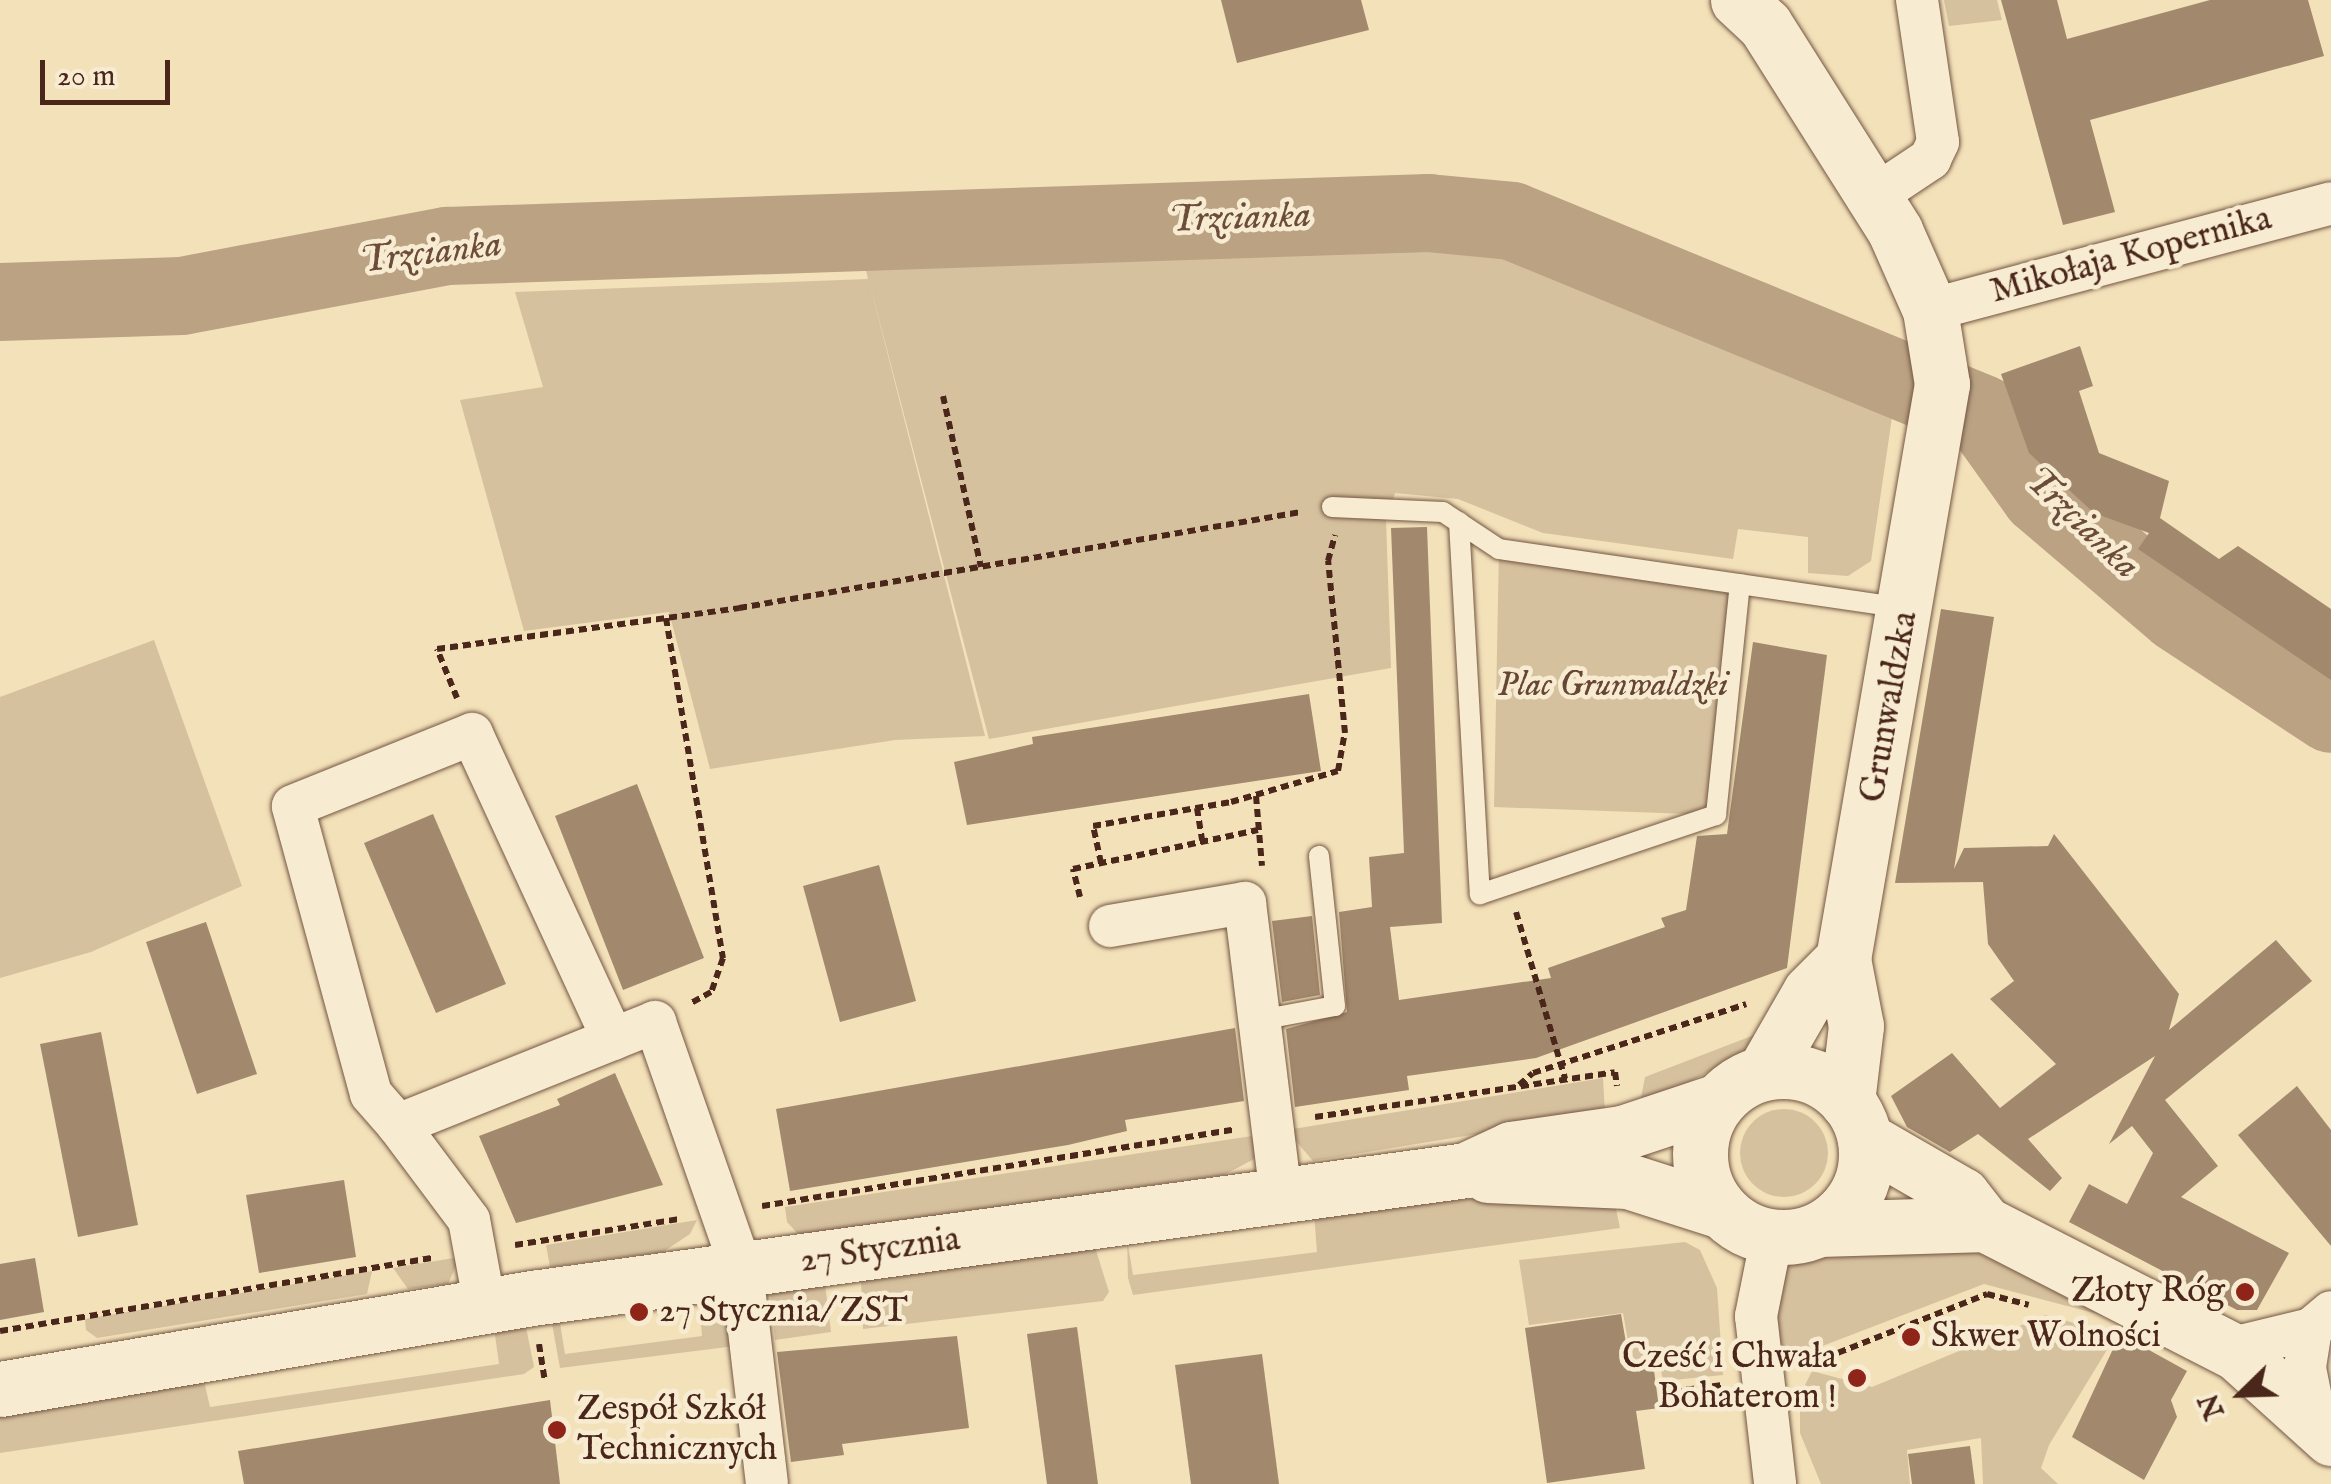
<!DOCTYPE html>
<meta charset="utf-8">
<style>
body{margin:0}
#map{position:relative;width:2331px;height:1484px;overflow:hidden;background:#f3e1b9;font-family:"IM FELL English",serif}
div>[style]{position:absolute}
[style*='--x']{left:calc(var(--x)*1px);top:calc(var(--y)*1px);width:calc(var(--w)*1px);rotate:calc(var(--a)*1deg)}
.green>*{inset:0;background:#d6c19e}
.round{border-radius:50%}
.river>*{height:78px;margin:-39px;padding:0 39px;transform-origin:39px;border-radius:39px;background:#baa283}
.building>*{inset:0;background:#a2886d}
.path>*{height:6px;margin-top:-3px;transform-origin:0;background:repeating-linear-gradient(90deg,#4a271a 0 8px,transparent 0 13px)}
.roads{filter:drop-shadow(0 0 2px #745642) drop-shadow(0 0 2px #745642)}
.service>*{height:20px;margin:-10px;padding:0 10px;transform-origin:10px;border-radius:10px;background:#f7ecd2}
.minor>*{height:42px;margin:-21px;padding:0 21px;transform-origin:21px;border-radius:21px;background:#f7ecd2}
.secondary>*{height:55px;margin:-27.5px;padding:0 27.5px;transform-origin:27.5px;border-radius:27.5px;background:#f7ecd2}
.secondary>.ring{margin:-27.5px;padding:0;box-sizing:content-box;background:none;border:55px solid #f7ecd2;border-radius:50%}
.dots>*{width:28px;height:28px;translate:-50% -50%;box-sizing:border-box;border:5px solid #f7ecd2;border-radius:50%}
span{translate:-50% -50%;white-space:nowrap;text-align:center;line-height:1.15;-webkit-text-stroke:9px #f7ecd2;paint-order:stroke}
.street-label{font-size:35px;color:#4a271a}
.park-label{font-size:35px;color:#664634;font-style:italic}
.poi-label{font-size:35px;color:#4a271a}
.right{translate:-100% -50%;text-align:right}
.left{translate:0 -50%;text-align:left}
.water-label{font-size:38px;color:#6c4c3a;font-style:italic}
.north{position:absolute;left:2191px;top:1344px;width:100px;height:100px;-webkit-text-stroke:8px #f7ecd2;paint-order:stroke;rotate:247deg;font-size:28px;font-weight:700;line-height:40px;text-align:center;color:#4a271a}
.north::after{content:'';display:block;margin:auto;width:35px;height:45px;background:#4a271a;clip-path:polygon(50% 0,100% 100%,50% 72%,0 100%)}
.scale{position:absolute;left:40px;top:60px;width:130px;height:45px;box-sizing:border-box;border:5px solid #4a271a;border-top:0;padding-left:12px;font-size:30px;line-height:35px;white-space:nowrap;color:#4a271a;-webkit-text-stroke:8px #f7ecd2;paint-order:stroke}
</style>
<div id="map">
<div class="green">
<i style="clip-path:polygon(1944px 0,1997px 0,2002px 20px,1949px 26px)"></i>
<i style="clip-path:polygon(1428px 217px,1513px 225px,1897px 383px,1871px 561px,1848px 576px,1808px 573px,1808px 537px,1738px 529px,1733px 559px,1543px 533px,1458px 499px,1395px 493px,1386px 519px,1391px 668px,989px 739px,869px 281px,985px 736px,895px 740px,710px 769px,669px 612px,524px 631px,460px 400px,543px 387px,515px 292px,868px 279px,858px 238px)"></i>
<i style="clip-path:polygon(1499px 549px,1740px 584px,1716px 815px,1494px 807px)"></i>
<i style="clip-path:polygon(154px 640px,242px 886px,91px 952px,0 978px,0 697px)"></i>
<i style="clip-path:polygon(1762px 1032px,1752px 1049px,1639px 1108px,1645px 1077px)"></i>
<i style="clip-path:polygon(1603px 1078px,1605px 1113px,1313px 1161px,1295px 1140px,1293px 1129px)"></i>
<i class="round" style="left:1740px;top:1109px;width:88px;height:88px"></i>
<i style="clip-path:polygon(1252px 1136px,1256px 1158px,1224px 1175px,799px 1235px,787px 1222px,785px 1207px)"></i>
<i style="clip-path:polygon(1511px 1195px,1613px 1195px,1620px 1228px,1133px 1295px,1128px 1278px,1127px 1239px,1133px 1275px,1317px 1252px,1314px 1214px)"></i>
<i style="clip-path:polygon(697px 1220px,690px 1234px,663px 1252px,550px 1267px,546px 1245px)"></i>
<i style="clip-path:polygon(1685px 1242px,1700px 1250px,1717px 1288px,1723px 1375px,1663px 1381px,1659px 1360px,1632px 1364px,1623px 1313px,1529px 1325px,1519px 1260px)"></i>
<i style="clip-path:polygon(1095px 1247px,1109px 1292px,1103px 1301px,863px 1329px,861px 1280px)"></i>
<i style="clip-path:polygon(1949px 1248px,1982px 1254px,2113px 1318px,1984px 1284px,1778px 1363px,1776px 1287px,1789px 1264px,1818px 1251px)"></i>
<i style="clip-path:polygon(460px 1257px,448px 1284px,408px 1289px,393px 1268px)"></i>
<i style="clip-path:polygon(372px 1271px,367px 1294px,97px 1338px,86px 1330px,85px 1319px)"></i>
<i style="clip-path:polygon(825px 1284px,831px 1332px,775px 1340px,770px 1292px)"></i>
<i style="clip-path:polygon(723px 1297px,743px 1345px,560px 1368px,551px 1318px,559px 1317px,565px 1354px,702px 1336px,699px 1300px)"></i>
<i style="clip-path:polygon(2046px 1315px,2116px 1335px,2049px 1445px,2041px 1468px,2058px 1484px,1983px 1484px,1981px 1438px,1907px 1450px,1910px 1484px,1821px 1484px,1800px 1433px,1800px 1395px,1812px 1371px,1872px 1387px)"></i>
<i style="clip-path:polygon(525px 1322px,534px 1367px,524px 1374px,0 1453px,0 1407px,202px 1372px,210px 1407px,499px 1364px,494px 1328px)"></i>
</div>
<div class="river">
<i style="--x:0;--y:302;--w:182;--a:-1.9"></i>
<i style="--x:182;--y:296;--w:270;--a:-10.7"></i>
<i style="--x:447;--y:246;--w:982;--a:-1.93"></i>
<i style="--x:1428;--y:213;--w:84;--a:5.4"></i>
<i style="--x:1512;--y:221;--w:508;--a:22.32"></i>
<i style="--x:1982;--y:414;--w:100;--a:54.4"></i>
<i style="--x:2040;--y:495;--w:182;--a:40.5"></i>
<i style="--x:2178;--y:613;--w:183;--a:33.4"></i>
</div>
<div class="building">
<i style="clip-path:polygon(1221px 0,1361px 0,1369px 30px,1237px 63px)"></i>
<i style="clip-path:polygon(2001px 0,2057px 0,2067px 39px,2210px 0,2308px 0,2324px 56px,2090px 120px,2115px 212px,2063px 225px)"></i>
<i style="clip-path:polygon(2080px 346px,2093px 386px,2079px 391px,2099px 453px,2169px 481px,2160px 518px,2219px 559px,2238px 546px,2331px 609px,2331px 680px,2138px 549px,2149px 533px,2094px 513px,2029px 453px,2001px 374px)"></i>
<i style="clip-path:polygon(1427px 527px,1442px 923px,1390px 927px,1399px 1000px,1551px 978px,1548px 968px,1665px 927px,1661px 918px,1686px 910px,1697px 836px,1727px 834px,1753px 642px,1827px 655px,1787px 968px,1536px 1058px,1407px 1076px,1409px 1090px,1295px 1107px,1286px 1029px,1347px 1012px,1339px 912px,1372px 907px,1369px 857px,1404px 853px,1391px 528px)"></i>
<i style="clip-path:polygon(1941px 609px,1994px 617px,1954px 869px,1964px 848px,2048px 846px,2054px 834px,2179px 994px,2169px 1030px,2276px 940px,2312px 981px,2165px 1100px,2218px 1166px,2181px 1197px,2289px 1253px,2257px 1310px,2237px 1310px,2069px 1222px,2089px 1184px,2127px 1204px,2153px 1153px,2132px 1126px,2109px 1144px,2155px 1056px,2028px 1139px,2062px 1178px,2050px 1191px,1978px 1134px,1950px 1152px,1907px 1127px,1891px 1096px,1952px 1053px,2000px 1108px,2056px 1064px,1990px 999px,2014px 981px,1988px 944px,1983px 882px,1895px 883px)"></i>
<i style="clip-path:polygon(1309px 694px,1321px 771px,967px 825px,954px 762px,1033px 744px,1032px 737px)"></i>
<i style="clip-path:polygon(637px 784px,704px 958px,623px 990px,555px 816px)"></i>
<i style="clip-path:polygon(433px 814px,506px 984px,436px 1013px,364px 843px)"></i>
<i style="clip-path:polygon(879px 865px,916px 1001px,840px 1022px,803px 886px)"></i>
<i style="clip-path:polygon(1312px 916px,1320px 995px,1282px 1002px,1272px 921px)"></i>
<i style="clip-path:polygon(206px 922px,257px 1074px,197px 1094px,146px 942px)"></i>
<i style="clip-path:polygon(1235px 1028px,1244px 1101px,1125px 1120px,1127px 1131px,1068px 1145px,790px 1191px,776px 1109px)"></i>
<i style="clip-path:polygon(101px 1032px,138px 1225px,78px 1237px,40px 1044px)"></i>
<i style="clip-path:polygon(615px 1073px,663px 1185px,516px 1223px,479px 1136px,560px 1105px,557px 1099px)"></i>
<i style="clip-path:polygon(2297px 1086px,2331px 1130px,2331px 1246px,2238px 1135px)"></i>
<i style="clip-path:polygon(344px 1180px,356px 1257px,259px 1273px,246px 1195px)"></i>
<i style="clip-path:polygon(35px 1258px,44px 1312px,0 1320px,0 1264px)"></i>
<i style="clip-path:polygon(1621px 1314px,1630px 1366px,1653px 1363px,1659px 1408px,1636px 1411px,1645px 1469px,1547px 1483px,1525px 1328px)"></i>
<i style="clip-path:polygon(1077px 1327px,1098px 1484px,1047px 1484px,1027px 1334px)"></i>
<i style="clip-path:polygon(2120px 1334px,2187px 1371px,2171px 1400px,2177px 1417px,2144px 1480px,2072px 1437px)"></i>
<i style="clip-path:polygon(957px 1336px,969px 1428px,842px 1444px,844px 1455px,791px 1462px,777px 1352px)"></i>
<i style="clip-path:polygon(1262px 1354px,1279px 1484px,1191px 1484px,1175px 1365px)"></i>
<i style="clip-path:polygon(550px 1400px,560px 1484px,244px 1484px,238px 1451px)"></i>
<i style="clip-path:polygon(1970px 1446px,1975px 1484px,1912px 1484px,1908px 1454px)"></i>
</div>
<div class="path">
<i style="--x:943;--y:396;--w:175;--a:77.5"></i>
<i style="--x:666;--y:618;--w:345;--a:80.5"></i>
<i style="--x:723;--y:958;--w:36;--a:109"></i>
<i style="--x:711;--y:992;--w:23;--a:151"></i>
<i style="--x:457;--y:698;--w:53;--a:-112.2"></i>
<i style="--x:437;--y:649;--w:305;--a:-7.7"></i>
<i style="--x:739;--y:608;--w:570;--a:-9.69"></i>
<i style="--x:1256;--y:796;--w:70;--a:85.1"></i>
<i style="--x:1197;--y:808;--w:33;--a:81"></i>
<i style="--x:1101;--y:863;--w:38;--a:-102"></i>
<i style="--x:1093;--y:826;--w:140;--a:-9.9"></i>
<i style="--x:1231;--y:802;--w:111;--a:-16.2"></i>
<i style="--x:1338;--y:771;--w:39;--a:-80"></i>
<i style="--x:1345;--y:733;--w:173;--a:-95.6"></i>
<i style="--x:1328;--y:561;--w:27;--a:-75"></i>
<i style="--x:1080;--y:897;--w:29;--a:-104"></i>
<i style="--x:1073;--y:869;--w:189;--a:-11.9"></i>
<i style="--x:1516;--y:912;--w:174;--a:73.6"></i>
<i style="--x:1519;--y:1085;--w:18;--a:-41"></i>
<i style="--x:1533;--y:1073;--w:224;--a:-17.9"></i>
<i style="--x:1315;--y:1117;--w:303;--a:-8.5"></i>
<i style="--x:1615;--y:1072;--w:14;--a:82"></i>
<i style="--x:762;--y:1206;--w:477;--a:-9.2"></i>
<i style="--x:515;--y:1245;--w:167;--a:-9"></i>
<i style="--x:0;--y:1331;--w:439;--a:-9.6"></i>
<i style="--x:539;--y:1344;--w:38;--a:81"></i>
<i style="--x:1802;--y:1367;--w:199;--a:-21.5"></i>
<i style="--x:1987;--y:1294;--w:43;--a:14.7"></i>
<i style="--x:1661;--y:1393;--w:62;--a:-7.5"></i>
</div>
<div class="roads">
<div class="service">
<i style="--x:1332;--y:507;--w:111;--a:2.6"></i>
<i style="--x:1443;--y:512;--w:67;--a:33.5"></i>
<i style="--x:1499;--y:549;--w:407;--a:8.3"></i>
<i style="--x:1459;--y:522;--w:373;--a:86.8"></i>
<i style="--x:1480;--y:894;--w:249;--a:-18.5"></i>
<i style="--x:1716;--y:815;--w:232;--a:-84.1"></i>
<i style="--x:1260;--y:1020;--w:76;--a:-10.6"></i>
<i style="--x:1335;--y:1006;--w:151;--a:-96.1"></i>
</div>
<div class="minor">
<i style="--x:1873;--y:197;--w:69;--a:-33.7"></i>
<i style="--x:1930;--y:159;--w:19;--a:-65"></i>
<i style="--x:1938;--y:142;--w:144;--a:-98.4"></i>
<i style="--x:1930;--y:310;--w:415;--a:-14.9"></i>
<i style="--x:1110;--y:926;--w:137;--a:-9.7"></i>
<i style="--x:1245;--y:903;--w:295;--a:83"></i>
<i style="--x:398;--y:1125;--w:41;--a:-131.1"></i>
<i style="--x:371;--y:1094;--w:298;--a:-105.2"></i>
<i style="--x:293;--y:806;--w:193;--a:-21.9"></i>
<i style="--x:472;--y:734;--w:336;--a:65.2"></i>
<i style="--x:1772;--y:1236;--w:82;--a:101.3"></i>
<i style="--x:1756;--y:1316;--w:169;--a:83.5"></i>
<i style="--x:485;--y:1306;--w:87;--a:-100.5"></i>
<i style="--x:469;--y:1220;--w:119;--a:-126.8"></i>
<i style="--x:398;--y:1125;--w:277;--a:-21.8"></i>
<i style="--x:655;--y:1022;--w:264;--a:70.7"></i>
<i style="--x:742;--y:1271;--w:214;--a:83.3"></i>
<i style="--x:2311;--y:1329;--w:39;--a:99"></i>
<i style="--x:2305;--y:1368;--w:51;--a:78.7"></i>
<i style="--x:2229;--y:1349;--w:84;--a:-13.7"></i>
<i style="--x:2311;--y:1329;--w:26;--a:-40"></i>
</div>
<div class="secondary">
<i style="--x:1738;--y:0;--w:37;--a:43"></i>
<i style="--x:1765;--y:25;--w:244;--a:57.7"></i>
<i style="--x:1895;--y:231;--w:86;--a:66.1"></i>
<i style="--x:1930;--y:310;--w:75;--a:80.8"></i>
<i style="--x:1942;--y:384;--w:583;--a:99.77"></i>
<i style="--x:1843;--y:959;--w:68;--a:79"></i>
<i style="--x:1856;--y:1026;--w:76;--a:96.8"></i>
<i class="ring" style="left:1700px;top:1071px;width:111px;height:111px"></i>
<i style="--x:1764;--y:1072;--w:92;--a:-60.1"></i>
<i style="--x:1810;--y:992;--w:47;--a:-45"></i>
<i style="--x:1865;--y:1139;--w:112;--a:30"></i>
<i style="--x:1962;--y:1195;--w:37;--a:52"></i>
<i style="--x:1985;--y:1224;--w:283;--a:27.1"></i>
<i style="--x:2237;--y:1353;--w:127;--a:42.1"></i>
<i style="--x:1488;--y:1175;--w:140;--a:2.5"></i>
<i style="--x:1628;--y:1181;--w:96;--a:17.7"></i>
<i style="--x:1821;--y:1229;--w:164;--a:-1.7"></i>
<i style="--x:0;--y:1389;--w:540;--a:-9.71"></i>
<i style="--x:532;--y:1298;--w:943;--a:-7.8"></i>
<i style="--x:1466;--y:1170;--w:50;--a:-25"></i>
<i style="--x:1511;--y:1149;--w:112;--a:-8.2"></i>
<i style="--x:1622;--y:1133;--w:101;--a:-18.4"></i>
</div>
</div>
<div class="dots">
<i style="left:2245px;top:1292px;background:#8f2418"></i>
<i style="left:639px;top:1312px;background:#8f2418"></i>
<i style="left:1911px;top:1337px;background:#8f2418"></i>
<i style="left:1857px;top:1378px;background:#8f2418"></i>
<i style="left:557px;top:1430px;background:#8f2418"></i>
</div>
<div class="street-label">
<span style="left:2131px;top:256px;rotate:-15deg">Mikołaja Kopernika</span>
<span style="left:1890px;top:707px;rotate:-80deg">Grunwaldzka</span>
<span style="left:880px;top:1251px;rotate:-8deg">27 Stycznia</span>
</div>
<div class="park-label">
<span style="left:1613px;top:686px">Plac Grunwaldzki</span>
</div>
<div class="poi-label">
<span class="right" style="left:2225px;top:1292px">Złoty Róg</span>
<span class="left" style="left:659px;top:1312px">27 Stycznia/ ZST</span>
<span class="left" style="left:1931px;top:1337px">Skwer Wolności</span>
<span class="right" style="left:1837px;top:1378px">Cześć i Chwała<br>Bohaterom !</span>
<span class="left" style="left:577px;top:1430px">Zespół Szkół<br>Technicznych</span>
</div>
<div class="water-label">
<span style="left:1240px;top:219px;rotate:-2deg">Trzcianka</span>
<span style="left:431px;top:254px;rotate:-7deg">Trzcianka</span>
<span style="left:2081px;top:524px;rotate:44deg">Trzcianka</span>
</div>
<div class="north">N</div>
<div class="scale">20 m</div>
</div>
